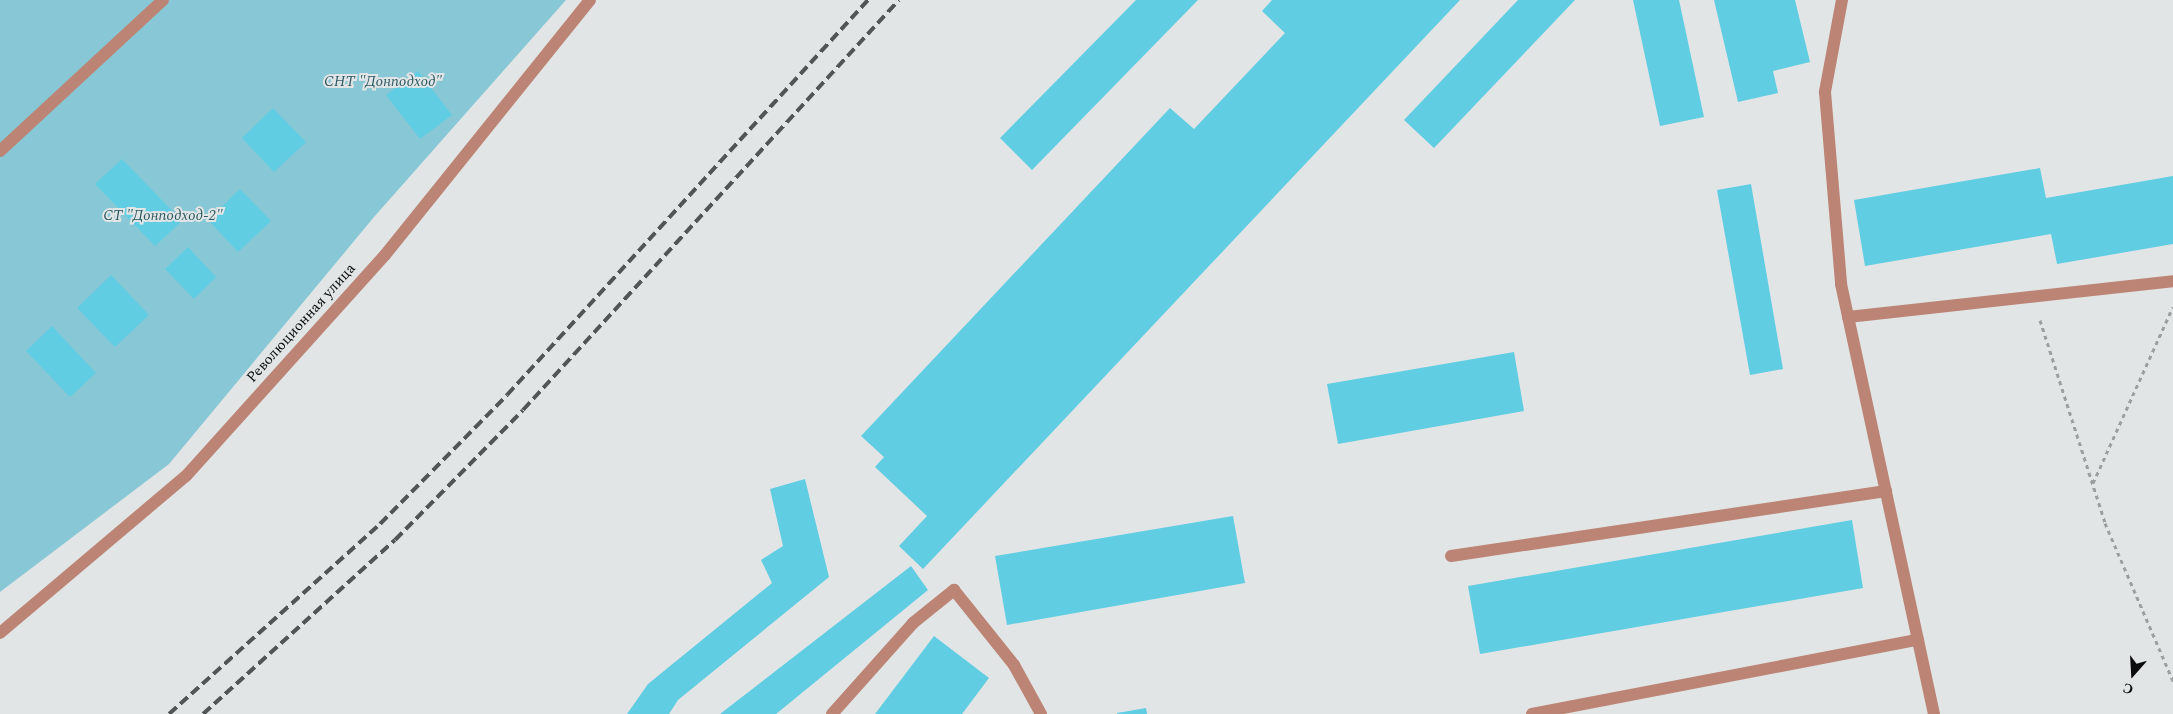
<!DOCTYPE html>
<meta charset="utf-8">
<style>
body{margin:0}
#map{position:relative;width:2173px;height:714px;overflow:hidden;background:#e1e5e6;font-family:Spectral,serif}
div>[style]{position:absolute}
[style*='--x']{left:calc(var(--x)*1px);top:calc(var(--y)*1px);width:calc(var(--w)*1px);rotate:calc(var(--a)*1deg)}
.green>*{inset:0;background:#88c7d5}
.building>*{inset:0;background:#61cde3}
.path>*{height:3px;margin-top:-1.5px;transform-origin:0;background:repeating-linear-gradient(90deg,#9c9fa0 0 4px,transparent 0 8px)}
.minor>*{height:12px;margin:-6px;padding:0 6px;transform-origin:6px;border-radius:6px;background:#bc8474}
.rail>*{height:4px;margin-top:-2px;transform-origin:0;background:repeating-linear-gradient(90deg,#525555 0 10px,transparent 0 15px)}
span{translate:-50% -50%;white-space:nowrap;text-align:center;line-height:1.15;-webkit-text-stroke:4px #e1e5e6;paint-order:stroke}
.park-label{font-size:15px;color:#2c5a64;font-style:italic}
.street-label{font-size:15px;color:#0b0d0d}
.north{position:absolute;left:2108px;top:649px;width:50px;height:50px;-webkit-text-stroke:4px #e1e5e6;paint-order:stroke;rotate:199deg;font-size:14px;font-weight:700;line-height:20px;text-align:center;color:#0b0d0d}
.north::after{content:'';display:block;margin:auto;width:18px;height:22px;background:#0b0d0d;clip-path:polygon(50% 0,100% 100%,50% 72%,0 100%)}
</style>
<div id="map">
<div class="green">
<i style="clip-path:polygon(0 0,566px 0,374px 217px,169px 464px,0 592px)"></i>
</div>
<div class="building">
<i style="clip-path:polygon(1136px 0,1198px 0,1032px 170px,1000px 138px)"></i>
<i style="clip-path:polygon(1272px 0,1460px 0,923px 569px,899px 546px,927px 516px,875px 467px,884px 457px,861px 436px,1170px 108px,1194px 129px,1285px 33px,1262px 11px)"></i>
<i style="clip-path:polygon(1518px 0,1575px 0,1434px 148px,1404px 120px)"></i>
<i style="clip-path:polygon(1633px 0,1679px 0,1704px 117px,1660px 126px)"></i>
<i style="clip-path:polygon(1714px 0,1795px 0,1810px 62px,1773px 71px,1778px 93px,1738px 102px)"></i>
<i style="clip-path:polygon(418px 71px,452px 115px,420px 139px,386px 95px)"></i>
<i style="clip-path:polygon(273px 108px,306px 142px,274px 172px,242px 138px)"></i>
<i style="clip-path:polygon(122px 159px,182px 221px,155px 246px,95px 184px)"></i>
<i style="clip-path:polygon(2040px 168px,2046px 198px,2173px 176px,2173px 244px,2057px 264px,2051px 234px,1865px 266px,1854px 200px)"></i>
<i style="clip-path:polygon(1751px 184px,1783px 369px,1750px 375px,1717px 190px)"></i>
<i style="clip-path:polygon(240px 189px,271px 221px,238px 252px,208px 220px)"></i>
<i style="clip-path:polygon(188px 247px,216px 277px,194px 299px,165px 269px)"></i>
<i style="clip-path:polygon(111px 275px,149px 315px,115px 347px,77px 308px)"></i>
<i style="clip-path:polygon(52px 326px,96px 373px,70px 397px,26px 351px)"></i>
<i style="clip-path:polygon(1514px 352px,1524px 411px,1338px 444px,1327px 384px)"></i>
<i style="clip-path:polygon(805px 479px,829px 577px,678px 700px,669px 714px,627px 714px,648px 684px,772px 583px,761px 560px,783px 546px,770px 489px)"></i>
<i style="clip-path:polygon(1233px 516px,1245px 583px,1007px 625px,995px 556px)"></i>
<i style="clip-path:polygon(1852px 520px,1863px 588px,1480px 654px,1468px 586px)"></i>
<i style="clip-path:polygon(911px 566px,928px 590px,776px 714px,720px 714px)"></i>
<i style="clip-path:polygon(934px 636px,989px 678px,962px 714px,875px 714px)"></i>
<i style="clip-path:polygon(1146px 708px,1147px 714px,1117px 714px,1117px 713px)"></i>
</div>
<div class="path">
<i style="--x:2040;--y:320;--w:213;--a:72.2"></i>
<i style="--x:2105;--y:523;--w:172;--a:66.7"></i>
<i style="--x:2093;--y:483;--w:193;--a:-65.6"></i>
</div>
<div class="minor">
<i style="--x:1842;--y:0;--w:94;--a:100.5"></i>
<i style="--x:1825;--y:92;--w:193;--a:85.2"></i>
<i style="--x:1841;--y:284;--w:440;--a:77.8"></i>
<i style="--x:0;--y:151;--w:222;--a:-42.8"></i>
<i style="--x:1848;--y:317;--w:327;--a:-6.3"></i>
<i style="--x:1451;--y:556;--w:440;--a:-8.5"></i>
<i style="--x:0;--y:633;--w:243;--a:-40.2"></i>
<i style="--x:186;--y:476;--w:297;--a:-48"></i>
<i style="--x:385;--y:255;--w:327;--a:-51.2"></i>
<i style="--x:832;--y:714;--w:122;--a:-48.3"></i>
<i style="--x:913;--y:623;--w:53;--a:-38.8"></i>
<i style="--x:954;--y:590;--w:96;--a:51.3"></i>
<i style="--x:1014;--y:665;--w:56;--a:61.1"></i>
<i style="--x:1532;--y:714;--w:393;--a:-10.9"></i>
</div>
<div class="rail">
<i style="--x:169;--y:714;--w:284;--a:-42"></i>
<i style="--x:380;--y:524;--w:181;--a:-45.4"></i>
<i style="--x:507;--y:395;--w:535;--a:-47.58"></i>
<i style="--x:203;--y:714;--w:259;--a:-42.2"></i>
<i style="--x:395;--y:540;--w:182;--a:-45.4"></i>
<i style="--x:523;--y:410;--w:556;--a:-47.48"></i>
</div>
<div class="park-label">
<span style="left:383px;top:82px">СНТ "Донподход"</span>
<span style="left:163px;top:216px">СТ "Донподход-2"</span>
</div>
<div class="street-label">
<span style="left:301px;top:323px;rotate:-48deg">Революционная улица</span>
</div>
<div class="north">С</div>
</div>
